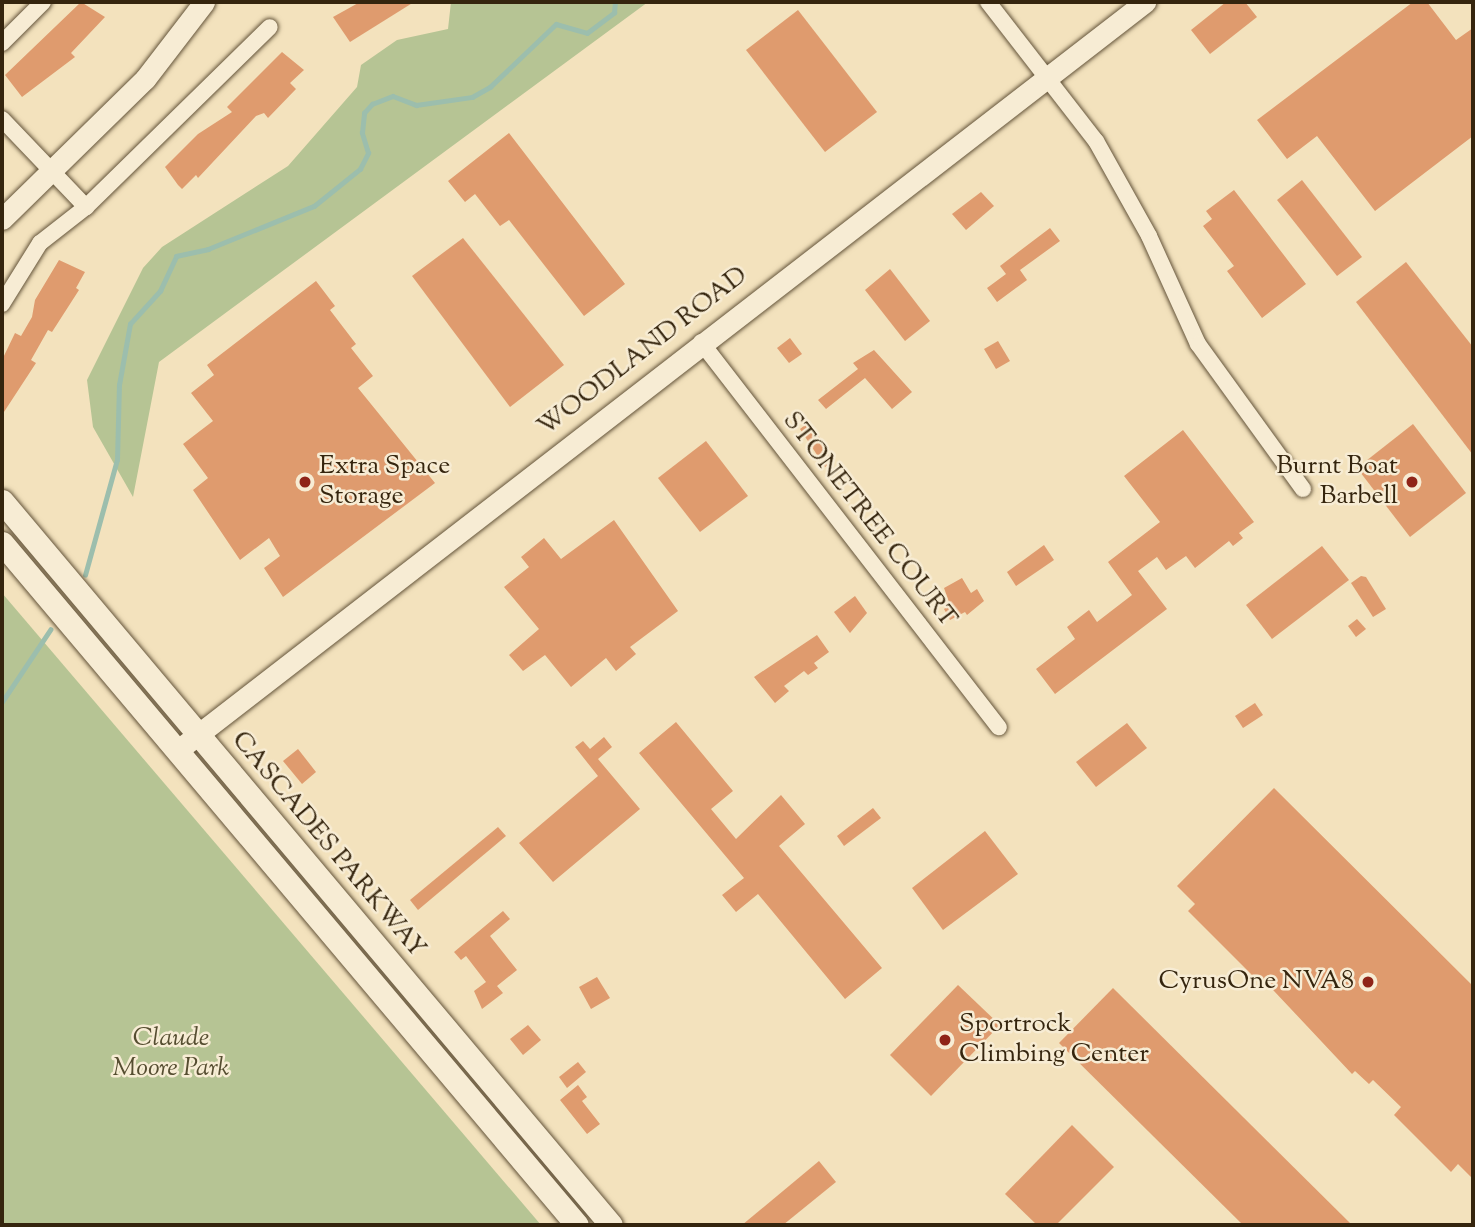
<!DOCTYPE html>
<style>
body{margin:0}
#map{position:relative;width:1475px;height:1227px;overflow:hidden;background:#f3e2bd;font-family:"Sorts Mill Goudy",serif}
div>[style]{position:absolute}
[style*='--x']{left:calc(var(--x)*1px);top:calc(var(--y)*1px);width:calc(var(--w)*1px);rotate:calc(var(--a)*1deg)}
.green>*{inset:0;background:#b6c494}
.stream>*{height:4.5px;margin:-2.25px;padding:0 2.25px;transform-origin:2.25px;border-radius:2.25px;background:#9cbead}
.building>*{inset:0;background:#df9b6e}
.roads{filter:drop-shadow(0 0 2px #64543a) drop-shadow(0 0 2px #64543a)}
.minor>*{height:16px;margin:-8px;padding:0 8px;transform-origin:8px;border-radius:8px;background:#f7ecd4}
.tertiary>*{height:21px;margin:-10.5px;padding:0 10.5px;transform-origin:10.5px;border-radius:10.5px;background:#f7ecd4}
.secondary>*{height:23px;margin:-11.5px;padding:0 11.5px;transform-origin:11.5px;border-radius:11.5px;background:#f7ecd4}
.dots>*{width:19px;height:19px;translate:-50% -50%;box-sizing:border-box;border:4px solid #f7ecd4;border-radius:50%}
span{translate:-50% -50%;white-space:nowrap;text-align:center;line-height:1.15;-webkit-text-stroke:5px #f7ecd4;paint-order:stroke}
.street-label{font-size:26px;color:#35250e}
.poi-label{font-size:26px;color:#35250e}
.left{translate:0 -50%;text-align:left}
.right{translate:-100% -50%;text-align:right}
.park-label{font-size:26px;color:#554d30;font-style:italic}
.frame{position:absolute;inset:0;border:4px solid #35250e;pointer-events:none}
</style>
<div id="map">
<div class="green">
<i style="clip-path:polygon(451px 2px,648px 2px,159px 362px,133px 497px,93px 427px,87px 380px,143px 268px,162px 247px,288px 166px,357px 87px,361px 65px,397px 40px,448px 29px)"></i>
<i style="clip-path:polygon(2px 593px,541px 1225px,2px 1225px)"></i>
</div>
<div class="stream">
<i style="--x:85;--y:575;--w:119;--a:-74.5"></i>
<i style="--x:117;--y:460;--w:75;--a:-88.5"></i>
<i style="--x:119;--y:385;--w:62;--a:-79.8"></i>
<i style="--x:130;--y:324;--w:45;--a:-47.7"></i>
<i style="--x:160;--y:291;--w:38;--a:-65"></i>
<i style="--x:176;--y:256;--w:33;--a:-12"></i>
<i style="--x:208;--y:249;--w:114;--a:-22.1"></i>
<i style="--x:314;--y:206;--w:59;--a:-38.8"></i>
<i style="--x:360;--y:169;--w:18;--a:-63"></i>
<i style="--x:368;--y:153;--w:21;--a:-107"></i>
<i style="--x:362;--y:133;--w:20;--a:-84"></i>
<i style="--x:364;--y:113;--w:12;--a:-48"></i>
<i style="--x:372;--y:104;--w:22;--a:-21"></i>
<i style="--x:393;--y:96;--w:25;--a:21"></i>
<i style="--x:416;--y:105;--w:57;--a:-8.1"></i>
<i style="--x:472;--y:97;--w:21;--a:-29"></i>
<i style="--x:490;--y:87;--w:91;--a:-43.7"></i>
<i style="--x:556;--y:24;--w:32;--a:16"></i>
<i style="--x:587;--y:33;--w:34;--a:-37"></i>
<i style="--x:614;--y:13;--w:11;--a:-85"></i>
<i style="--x:2;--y:702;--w:87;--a:-56.3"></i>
</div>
<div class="building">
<i style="clip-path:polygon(81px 2px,105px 17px,71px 53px,75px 57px,22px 97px,5px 75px)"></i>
<i style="clip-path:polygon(360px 2px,414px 2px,350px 42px,333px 17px)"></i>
<i style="clip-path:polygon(1226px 2px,1245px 2px,1257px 17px,1210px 54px,1191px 30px)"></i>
<i style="clip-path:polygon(1413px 2px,1427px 2px,1456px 40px,1473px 28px,1473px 136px,1375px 211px,1317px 136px,1287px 159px,1257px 120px)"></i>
<i style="clip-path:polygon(798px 10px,877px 112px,825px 152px,746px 50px)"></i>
<i style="clip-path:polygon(282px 52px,304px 70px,290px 83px,296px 89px,268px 118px,264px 113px,256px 116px,198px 178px,196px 175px,182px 189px,178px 185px,165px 167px,198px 134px,232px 112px,227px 107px)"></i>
<i style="clip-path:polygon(509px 133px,625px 284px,584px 316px,509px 220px,500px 226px,475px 194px,465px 202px,448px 181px)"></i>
<i style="clip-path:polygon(1302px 180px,1362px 257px,1337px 276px,1277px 200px)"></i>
<i style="clip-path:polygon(1234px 190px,1306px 284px,1262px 318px,1227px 271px,1234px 266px,1203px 226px,1212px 219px,1206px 211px)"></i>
<i style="clip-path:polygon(981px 192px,994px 206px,966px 230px,952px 214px)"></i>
<i style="clip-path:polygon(1050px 228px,1060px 241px,1020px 270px,1027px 280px,997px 302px,987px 288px,1006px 274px,1000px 266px)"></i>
<i style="clip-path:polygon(463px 238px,564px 365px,510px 407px,412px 276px)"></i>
<i style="clip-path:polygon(59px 260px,85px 272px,76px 288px,79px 290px,52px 332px,48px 330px,31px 360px,36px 363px,2px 415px,2px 360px,15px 333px,21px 336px,32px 317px,35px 300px)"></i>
<i style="clip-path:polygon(1406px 262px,1473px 347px,1473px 455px,1356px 302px)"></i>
<i style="clip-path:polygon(890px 269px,930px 321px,905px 341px,865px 290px)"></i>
<i style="clip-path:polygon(316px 281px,335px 306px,330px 310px,356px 344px,351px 348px,373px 376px,358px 388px,435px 483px,283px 597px,264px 568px,280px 556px,269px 538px,240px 560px,193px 490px,208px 478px,183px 444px,213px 421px,191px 393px,214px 375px,207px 365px)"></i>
<i style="clip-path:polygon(790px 338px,802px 354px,789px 363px,777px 348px)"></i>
<i style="clip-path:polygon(998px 341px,1010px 361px,996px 369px,984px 349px)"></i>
<i style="clip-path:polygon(874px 350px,912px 392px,892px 409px,865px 378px,826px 409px,818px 400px,858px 369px,853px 363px)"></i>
<i style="clip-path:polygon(809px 422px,835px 460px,825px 467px,800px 429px)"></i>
<i style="clip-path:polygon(1413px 424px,1466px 493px,1410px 537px,1357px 468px)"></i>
<i style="clip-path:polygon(1183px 430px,1254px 522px,1239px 533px,1243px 538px,1233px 546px,1229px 541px,1195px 568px,1186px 556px,1166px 570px,1157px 557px,1138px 571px,1167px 609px,1055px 694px,1036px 669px,1075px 639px,1067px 627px,1089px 610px,1097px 622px,1132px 595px,1108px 562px,1160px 522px,1124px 476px)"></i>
<i style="clip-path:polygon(706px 441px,748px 496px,700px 532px,658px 478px)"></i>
<i style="clip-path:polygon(614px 520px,678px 611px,630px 647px,636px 654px,616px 671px,606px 658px,571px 687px,545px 655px,523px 671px,509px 655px,539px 629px,504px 587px,529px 567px,521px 557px,544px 538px,561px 559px)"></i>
<i style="clip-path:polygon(1044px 545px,1054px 560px,1016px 586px,1007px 572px)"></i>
<i style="clip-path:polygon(1322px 546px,1349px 580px,1272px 639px,1246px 605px)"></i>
<i style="clip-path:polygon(1361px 576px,1366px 577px,1386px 609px,1373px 617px,1351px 583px)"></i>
<i style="clip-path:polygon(962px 578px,971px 593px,977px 589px,984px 601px,967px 615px,965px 612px,950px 620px,944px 609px,950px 605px,944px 588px)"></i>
<i style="clip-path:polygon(855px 596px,867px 613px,850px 633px,834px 612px)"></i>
<i style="clip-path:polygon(1357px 619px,1366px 629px,1356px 637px,1348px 626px)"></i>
<i style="clip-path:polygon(817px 635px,829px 652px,814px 663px,818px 668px,808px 675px,804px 671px,784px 686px,789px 691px,775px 703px,754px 677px)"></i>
<i style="clip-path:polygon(1255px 703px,1263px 715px,1243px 728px,1235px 716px)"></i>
<i style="clip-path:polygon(676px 722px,733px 791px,711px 809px,736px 839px,781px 795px,805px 824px,779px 846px,882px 968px,845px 999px,758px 894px,736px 912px,722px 895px,744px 878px,639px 753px)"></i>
<i style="clip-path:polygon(1127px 723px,1147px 748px,1096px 787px,1076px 762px)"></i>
<i style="clip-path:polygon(604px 737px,612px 747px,598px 759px,640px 809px,553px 882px,519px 843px,598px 776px,575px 747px,583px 741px,590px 749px)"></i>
<i style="clip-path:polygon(298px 749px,316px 772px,302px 784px,283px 761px)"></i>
<i style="clip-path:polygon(1274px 788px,1473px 986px,1473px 1179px,1458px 1164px,1451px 1172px,1394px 1115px,1401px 1107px,1373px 1080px,1369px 1084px,1355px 1071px,1352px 1074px,1260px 976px,1256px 979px,1188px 911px,1195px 904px,1177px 886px)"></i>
<i style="clip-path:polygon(873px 808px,881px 818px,844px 846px,837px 836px)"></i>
<i style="clip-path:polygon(498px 827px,506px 836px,418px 910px,410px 900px)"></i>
<i style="clip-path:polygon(985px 831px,1018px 874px,943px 930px,912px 888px)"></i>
<i style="clip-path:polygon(503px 911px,510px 919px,490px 936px,517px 970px,497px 986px,503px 993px,482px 1009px,474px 991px,486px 982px,466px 956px,461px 960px,454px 952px)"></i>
<i style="clip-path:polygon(597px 977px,610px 998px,591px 1009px,579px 987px)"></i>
<i style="clip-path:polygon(958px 985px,1000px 1025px,931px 1096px,890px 1055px)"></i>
<i style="clip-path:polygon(1113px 988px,1352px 1225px,1243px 1225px,1059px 1043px)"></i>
<i style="clip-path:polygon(528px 1025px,541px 1040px,523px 1055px,510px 1039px)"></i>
<i style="clip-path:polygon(578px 1062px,586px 1072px,567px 1088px,559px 1077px)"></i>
<i style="clip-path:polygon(578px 1085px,587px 1097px,582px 1101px,600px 1124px,587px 1134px,560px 1100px)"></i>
<i style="clip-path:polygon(1072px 1125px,1114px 1167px,1056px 1225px,1037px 1225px,1005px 1194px)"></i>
<i style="clip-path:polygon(819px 1161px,836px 1182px,783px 1225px,742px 1225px)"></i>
</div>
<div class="roads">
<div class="minor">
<i style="--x:988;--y:2;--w:176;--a:52.2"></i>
<i style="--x:1096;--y:141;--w:109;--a:60.8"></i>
<i style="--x:1149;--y:236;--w:119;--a:65.6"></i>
<i style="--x:1198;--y:344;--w:179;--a:54.1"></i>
<i style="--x:2;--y:43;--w:58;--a:-45"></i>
<i style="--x:2;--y:119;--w:122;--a:46.3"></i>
<i style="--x:2;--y:304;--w:72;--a:-58.1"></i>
<i style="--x:40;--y:243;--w:58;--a:-38"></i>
<i style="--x:86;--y:207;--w:257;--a:-44.4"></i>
<i style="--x:701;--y:342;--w:487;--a:52.3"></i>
</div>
<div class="tertiary">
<i style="--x:2;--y:219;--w:200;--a:-44.4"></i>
<i style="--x:145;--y:79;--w:97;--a:-52.5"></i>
<i style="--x:178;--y:750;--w:1223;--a:-37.72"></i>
</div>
<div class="secondary">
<i style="--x:2;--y:501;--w:946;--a:49.93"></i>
<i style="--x:2;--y:543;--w:892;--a:49.87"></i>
</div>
</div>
<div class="dots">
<i style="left:305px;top:482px;background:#8f2418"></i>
<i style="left:1412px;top:482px;background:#8f2418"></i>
<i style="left:1368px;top:982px;background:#8f2418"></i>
<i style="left:945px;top:1040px;background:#8f2418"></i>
</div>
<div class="street-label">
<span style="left:643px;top:352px;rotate:-38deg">WOODLAND ROAD</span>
<span style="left:869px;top:520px;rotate:52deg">STONETREE COURT</span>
<span style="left:328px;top:845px;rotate:50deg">CASCADES PARKWAY</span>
</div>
<div class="poi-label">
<span class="left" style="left:319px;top:482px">Extra Space<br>Storage</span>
<span class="right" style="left:1398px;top:482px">Burnt Boat<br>Barbell</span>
<span class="right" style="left:1354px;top:982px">CyrusOne NVA8</span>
<span class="left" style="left:959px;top:1040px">Sportrock<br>Climbing Center</span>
</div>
<div class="park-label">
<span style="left:171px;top:1054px">Claude<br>Moore Park</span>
</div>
<div class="frame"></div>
</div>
